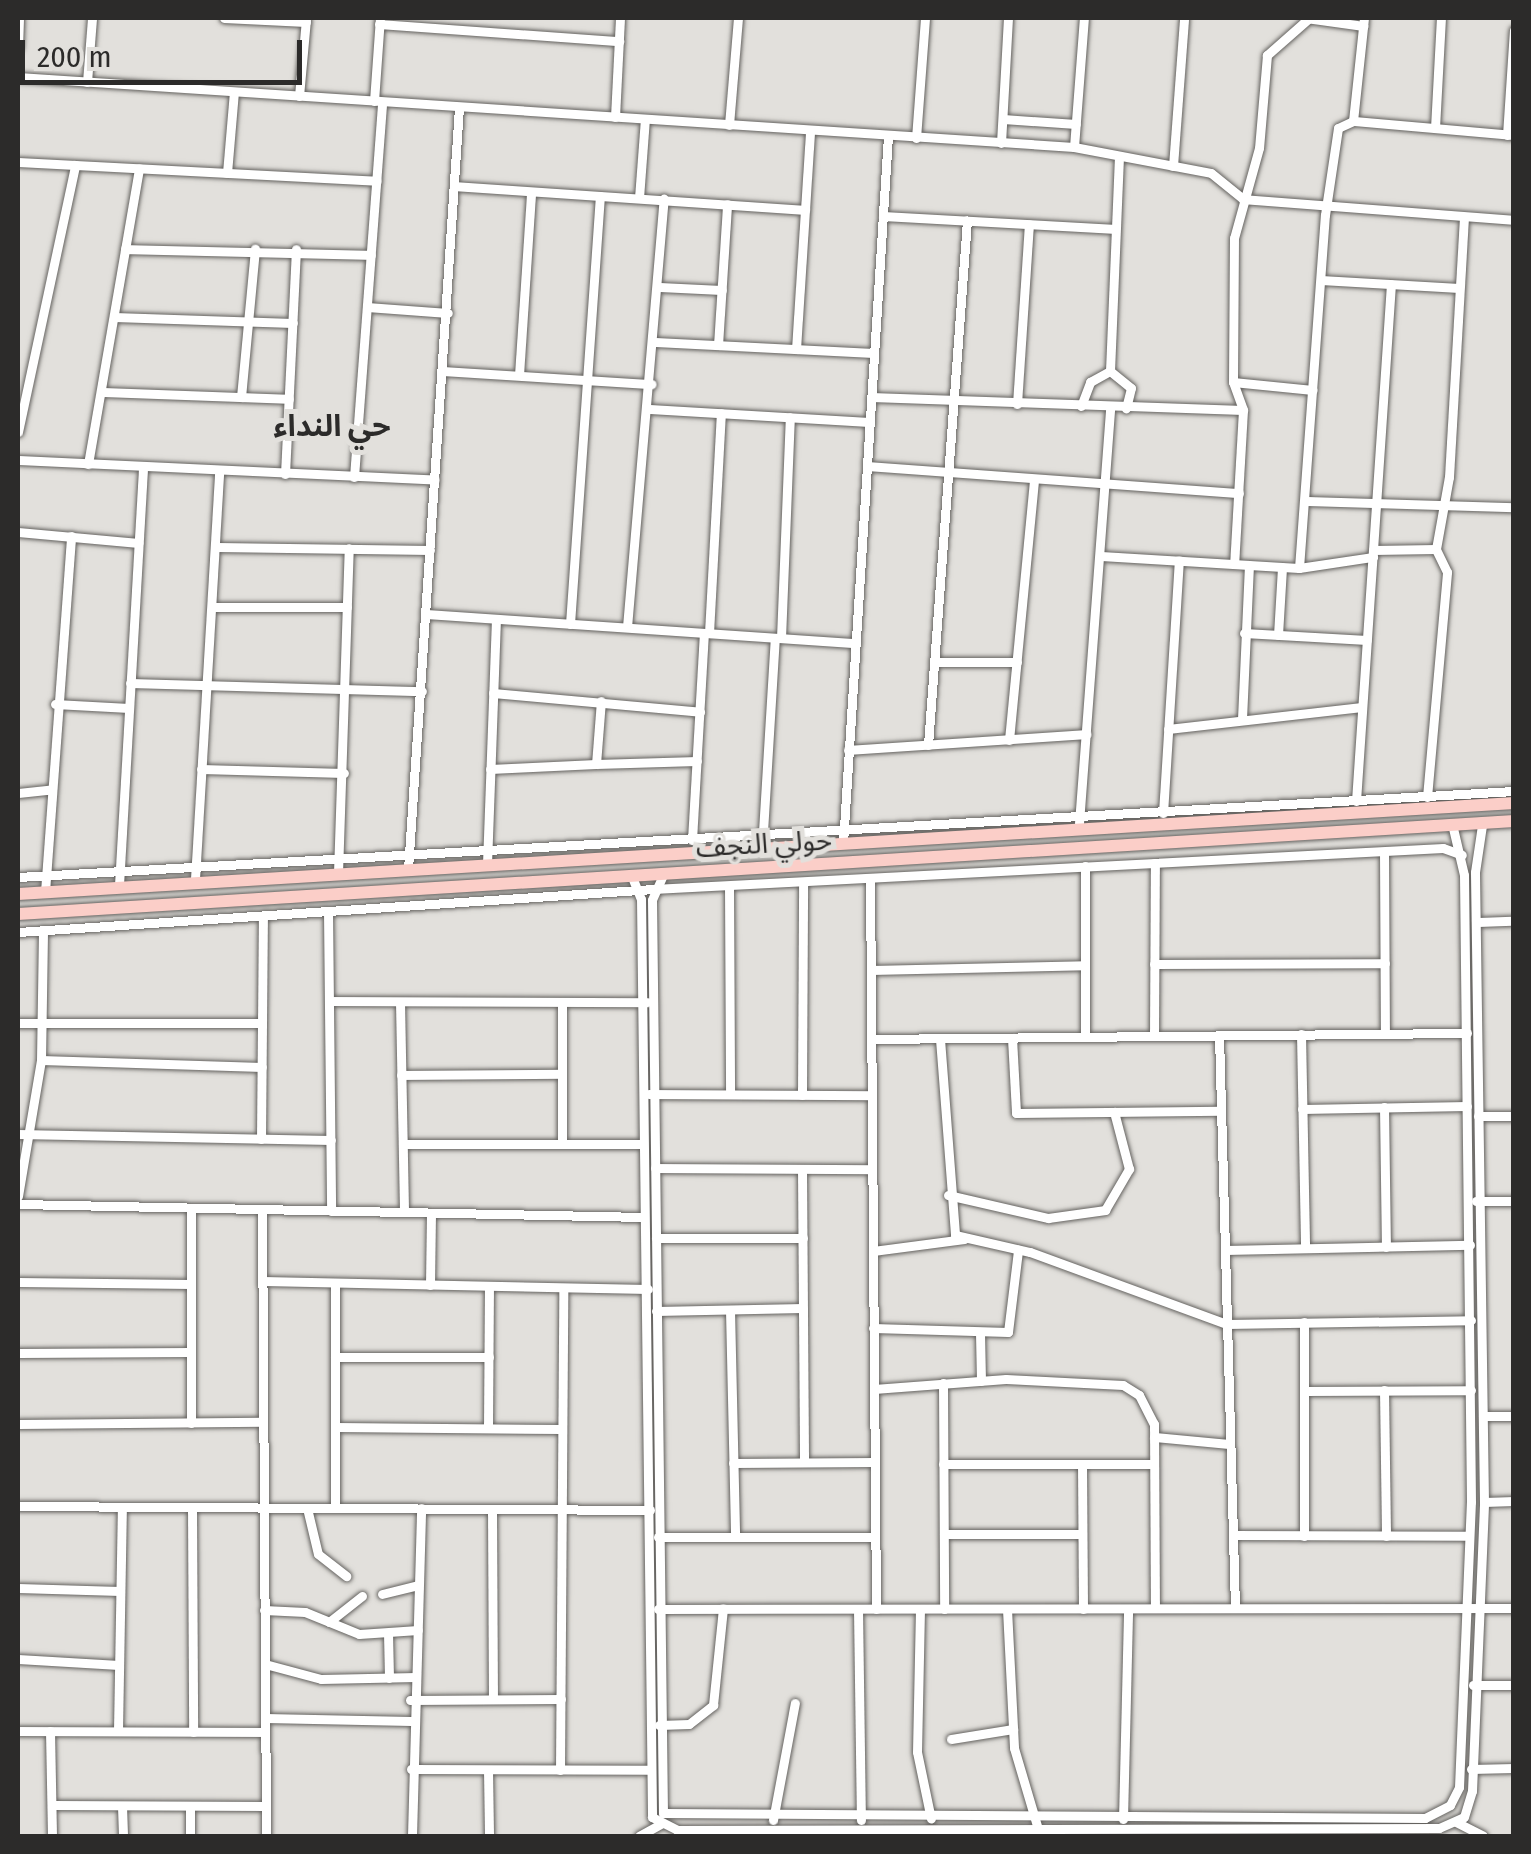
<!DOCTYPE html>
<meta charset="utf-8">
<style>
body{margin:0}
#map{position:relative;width:1531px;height:1854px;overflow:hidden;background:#e2e0dc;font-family:"Fira Sans Condensed","Noto Sans Arabic",sans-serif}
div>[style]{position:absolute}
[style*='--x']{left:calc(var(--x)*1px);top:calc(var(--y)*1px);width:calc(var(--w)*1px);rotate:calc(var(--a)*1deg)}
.roads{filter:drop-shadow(0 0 2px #64625f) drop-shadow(0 0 2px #64625f)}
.minor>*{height:9px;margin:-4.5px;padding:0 4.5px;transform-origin:4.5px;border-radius:4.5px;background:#fff}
.primary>*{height:12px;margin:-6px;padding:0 6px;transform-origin:6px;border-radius:6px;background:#fbcec8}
span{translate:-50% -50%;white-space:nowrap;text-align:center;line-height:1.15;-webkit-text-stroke:10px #e2e0dc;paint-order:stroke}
.street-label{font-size:28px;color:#2c2b2a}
.neighbourhood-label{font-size:30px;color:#2c2b2a;font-weight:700}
.frame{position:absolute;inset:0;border:20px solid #2c2b2a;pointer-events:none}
.scale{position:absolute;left:20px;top:40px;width:282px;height:45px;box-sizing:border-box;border:5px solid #2c2b2a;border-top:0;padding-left:12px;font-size:30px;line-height:35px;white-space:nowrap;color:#2c2b2a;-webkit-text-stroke:8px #e2e0dc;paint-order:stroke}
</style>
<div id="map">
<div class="roads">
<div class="minor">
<i style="--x:224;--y:18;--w:82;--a:2.8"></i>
<i style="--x:1306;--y:18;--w:58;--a:8"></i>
<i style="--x:1308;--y:19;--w:55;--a:138.7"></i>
<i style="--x:1267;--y:55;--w:93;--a:94.9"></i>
<i style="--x:1259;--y:148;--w:93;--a:105.5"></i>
<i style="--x:1234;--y:238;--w:144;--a:90.4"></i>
<i style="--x:1233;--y:382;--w:80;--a:5.7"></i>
<i style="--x:379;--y:24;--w:241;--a:4.1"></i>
<i style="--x:18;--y:47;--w:29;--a:-88"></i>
<i style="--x:18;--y:77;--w:1058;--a:3.79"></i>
<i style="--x:1074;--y:147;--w:139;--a:10.7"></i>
<i style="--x:1211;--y:173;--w:41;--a:39.1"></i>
<i style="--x:1243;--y:199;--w:272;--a:4.4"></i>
<i style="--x:87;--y:82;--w:64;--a:-85.5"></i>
<i style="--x:299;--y:96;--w:77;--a:-84.8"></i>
<i style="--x:374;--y:101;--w:83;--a:-85.9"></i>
<i style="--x:615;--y:117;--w:99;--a:-87.1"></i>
<i style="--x:1003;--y:119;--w:73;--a:3.9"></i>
<i style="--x:1353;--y:121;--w:162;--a:5"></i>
<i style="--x:729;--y:125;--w:107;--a:-85.2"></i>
<i style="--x:1435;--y:128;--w:110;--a:-86.9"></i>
<i style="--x:1507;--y:135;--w:105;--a:-86.2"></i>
<i style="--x:916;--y:138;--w:120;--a:-85.7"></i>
<i style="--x:1001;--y:143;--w:125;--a:-86.8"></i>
<i style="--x:1074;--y:147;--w:129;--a:-85.6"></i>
<i style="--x:18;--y:162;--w:359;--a:3"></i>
<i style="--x:1173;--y:166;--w:148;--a:-85.7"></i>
<i style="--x:227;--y:173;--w:81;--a:-85.1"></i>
<i style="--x:454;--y:186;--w:352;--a:3.9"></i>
<i style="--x:639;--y:198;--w:79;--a:-85.7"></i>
<i style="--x:883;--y:216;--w:229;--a:3.2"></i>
<i style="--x:125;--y:249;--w:246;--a:1.4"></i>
<i style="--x:1321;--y:280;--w:138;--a:3.3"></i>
<i style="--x:659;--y:287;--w:63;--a:2.7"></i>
<i style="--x:367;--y:307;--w:81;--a:4.2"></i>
<i style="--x:114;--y:317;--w:179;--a:1.9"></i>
<i style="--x:655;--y:342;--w:219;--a:2.9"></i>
<i style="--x:718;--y:345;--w:141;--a:-86.3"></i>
<i style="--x:796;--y:349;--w:218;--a:-86.3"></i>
<i style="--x:443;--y:371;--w:209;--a:3.6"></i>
<i style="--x:1110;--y:371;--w:27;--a:39"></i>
<i style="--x:1131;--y:388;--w:21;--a:104"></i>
<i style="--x:519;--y:375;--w:183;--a:-86.2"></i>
<i style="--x:1233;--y:382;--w:30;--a:70"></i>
<i style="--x:1243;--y:410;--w:154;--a:93.3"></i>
<i style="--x:101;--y:392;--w:188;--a:2.1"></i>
<i style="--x:241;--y:397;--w:149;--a:-84.6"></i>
<i style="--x:871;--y:397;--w:372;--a:2"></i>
<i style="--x:1017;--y:404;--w:180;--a:-86.2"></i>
<i style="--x:1081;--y:406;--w:26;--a:-69"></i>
<i style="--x:1090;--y:382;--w:23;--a:-29"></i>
<i style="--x:1110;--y:371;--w:211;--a:-87.6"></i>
<i style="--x:650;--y:409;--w:219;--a:3.4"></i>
<i style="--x:18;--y:432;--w:273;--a:-77.9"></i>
<i style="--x:18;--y:460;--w:417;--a:2.7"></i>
<i style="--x:88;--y:464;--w:300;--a:-80.2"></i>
<i style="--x:868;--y:466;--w:372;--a:4.2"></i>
<i style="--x:285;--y:474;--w:225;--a:-87.2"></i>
<i style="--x:354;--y:477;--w:376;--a:-85.7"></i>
<i style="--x:1307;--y:501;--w:207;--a:1.7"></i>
<i style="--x:18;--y:532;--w:121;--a:5.2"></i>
<i style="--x:217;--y:547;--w:213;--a:0.8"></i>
<i style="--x:1373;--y:550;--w:63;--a:-0.9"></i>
<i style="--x:1101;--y:556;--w:198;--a:3.5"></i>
<i style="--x:1299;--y:568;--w:75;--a:-8.5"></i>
<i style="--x:1299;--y:568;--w:354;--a:-85.8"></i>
<i style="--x:1325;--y:215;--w:88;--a:-81.5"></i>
<i style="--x:1338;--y:128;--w:17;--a:-25"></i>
<i style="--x:1353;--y:121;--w:104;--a:-83.9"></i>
<i style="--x:215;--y:607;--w:132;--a:0"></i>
<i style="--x:427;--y:614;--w:429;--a:3.9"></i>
<i style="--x:570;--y:624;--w:429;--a:-86"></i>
<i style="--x:627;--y:627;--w:430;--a:-85.1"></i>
<i style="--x:709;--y:633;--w:220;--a:-86.9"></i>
<i style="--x:1244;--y:633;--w:123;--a:3.3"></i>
<i style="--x:1278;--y:635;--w:68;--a:-86.6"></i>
<i style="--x:781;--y:638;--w:221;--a:-87.7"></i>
<i style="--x:934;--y:662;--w:83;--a:0"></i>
<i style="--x:130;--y:683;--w:292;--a:1.6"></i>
<i style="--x:493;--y:693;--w:208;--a:5.2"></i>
<i style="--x:55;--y:704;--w:74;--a:3.1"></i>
<i style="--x:1242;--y:719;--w:154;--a:-87.4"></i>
<i style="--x:1168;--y:729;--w:195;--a:-6.5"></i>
<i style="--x:1009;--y:740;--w:260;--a:-84.5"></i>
<i style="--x:928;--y:745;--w:526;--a:-85.75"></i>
<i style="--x:848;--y:750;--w:239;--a:-3.8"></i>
<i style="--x:596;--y:764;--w:101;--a:-1.7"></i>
<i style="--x:201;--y:769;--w:143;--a:1.6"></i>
<i style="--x:490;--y:769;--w:106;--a:-2.7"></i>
<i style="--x:596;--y:764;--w:63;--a:-85.5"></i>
<i style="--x:18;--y:793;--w:31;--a:-6"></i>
<i style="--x:1427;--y:797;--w:226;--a:-84.9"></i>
<i style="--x:1447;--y:572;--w:25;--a:-116"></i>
<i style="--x:1436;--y:549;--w:73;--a:-79.8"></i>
<i style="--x:1449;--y:477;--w:259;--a:-86.7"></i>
<i style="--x:1356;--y:801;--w:518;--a:-86.13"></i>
<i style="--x:1163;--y:813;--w:253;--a:-86.4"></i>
<i style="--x:1079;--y:823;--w:416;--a:-85.7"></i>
<i style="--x:692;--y:840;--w:207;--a:-86.7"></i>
<i style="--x:843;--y:843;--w:708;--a:-86.36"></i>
<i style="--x:762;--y:848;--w:210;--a:-86.5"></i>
<i style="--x:1384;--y:852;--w:181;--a:89.7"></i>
<i style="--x:487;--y:864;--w:245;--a:-87.9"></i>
<i style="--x:1085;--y:866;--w:171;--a:90"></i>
<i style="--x:408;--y:869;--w:764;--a:-86.17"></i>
<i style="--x:338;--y:873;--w:325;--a:-88.1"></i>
<i style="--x:663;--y:875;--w:27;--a:114"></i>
<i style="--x:652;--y:900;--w:913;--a:89.31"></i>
<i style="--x:663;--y:1813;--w:762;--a:0.38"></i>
<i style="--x:1425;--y:1818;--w:28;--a:-27"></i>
<i style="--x:1450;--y:1805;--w:20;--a:-63"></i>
<i style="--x:1459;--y:1787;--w:285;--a:-87.6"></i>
<i style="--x:1471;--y:1502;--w:627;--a:-90.64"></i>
<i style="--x:1464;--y:875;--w:48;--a:-103.2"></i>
<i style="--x:18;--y:877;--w:1498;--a:-3.29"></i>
<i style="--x:632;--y:877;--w:24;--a:68"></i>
<i style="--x:641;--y:899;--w:918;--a:89.31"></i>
<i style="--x:652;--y:1817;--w:28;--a:27"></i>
<i style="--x:677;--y:1830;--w:762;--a:-0.15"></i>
<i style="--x:1439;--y:1828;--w:27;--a:-24"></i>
<i style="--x:1464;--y:1817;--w:27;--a:-73"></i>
<i style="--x:1472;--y:1791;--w:289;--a:-87.6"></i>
<i style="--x:1484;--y:1502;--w:630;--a:-90.82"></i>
<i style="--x:1475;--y:872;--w:48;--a:-81.5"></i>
<i style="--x:870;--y:878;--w:731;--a:89.53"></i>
<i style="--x:195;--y:879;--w:409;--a:-86.6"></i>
<i style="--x:119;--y:885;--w:419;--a:-86.7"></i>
<i style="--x:729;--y:886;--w:208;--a:89.7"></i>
<i style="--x:45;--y:892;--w:357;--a:-85.8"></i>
<i style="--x:328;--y:911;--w:300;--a:89.4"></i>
<i style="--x:1476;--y:922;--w:38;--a:-2"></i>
<i style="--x:18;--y:932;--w:636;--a:-3.87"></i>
<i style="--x:653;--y:889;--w:791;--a:-2.97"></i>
<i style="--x:1443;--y:848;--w:20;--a:20"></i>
<i style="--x:1154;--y:964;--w:231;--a:-0.2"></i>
<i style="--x:871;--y:970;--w:214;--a:-1.3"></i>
<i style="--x:329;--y:1001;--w:318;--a:0.2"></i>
<i style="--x:400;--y:1002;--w:210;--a:88.9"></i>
<i style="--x:562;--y:1002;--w:142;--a:90"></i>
<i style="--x:18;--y:1023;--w:244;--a:0"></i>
<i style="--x:1301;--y:1034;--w:214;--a:88.9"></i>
<i style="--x:1219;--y:1035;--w:573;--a:88.4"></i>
<i style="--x:1154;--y:1036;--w:173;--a:-89.7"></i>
<i style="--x:1012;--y:1038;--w:75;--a:86.9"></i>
<i style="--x:1016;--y:1113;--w:205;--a:-0.6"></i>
<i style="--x:871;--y:1039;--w:596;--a:-0.58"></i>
<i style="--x:940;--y:1039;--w:197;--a:85.6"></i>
<i style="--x:955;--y:1235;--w:77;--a:12.8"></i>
<i style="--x:1030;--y:1252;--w:210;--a:20.1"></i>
<i style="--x:1227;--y:1324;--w:244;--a:-0.9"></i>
<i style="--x:41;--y:1060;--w:221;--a:1.8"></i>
<i style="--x:401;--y:1075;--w:161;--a:-0.4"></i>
<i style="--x:649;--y:1094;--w:223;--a:0.3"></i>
<i style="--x:802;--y:1095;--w:213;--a:-89.7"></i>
<i style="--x:1384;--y:1107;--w:140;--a:89.2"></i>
<i style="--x:1302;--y:1109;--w:165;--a:-1"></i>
<i style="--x:1478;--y:1116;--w:36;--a:0"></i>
<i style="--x:18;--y:1134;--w:313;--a:1.1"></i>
<i style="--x:261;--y:1139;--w:222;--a:-89.5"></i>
<i style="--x:403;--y:1144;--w:240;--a:0"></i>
<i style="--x:655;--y:1168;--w:217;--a:0.3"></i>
<i style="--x:802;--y:1169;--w:293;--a:89.6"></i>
<i style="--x:948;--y:1195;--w:103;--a:13"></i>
<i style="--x:1048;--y:1218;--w:58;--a:-8"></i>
<i style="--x:1105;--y:1210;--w:48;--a:-59.7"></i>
<i style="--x:1129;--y:1169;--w:59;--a:-104.7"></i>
<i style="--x:18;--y:1196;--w:138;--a:-80.4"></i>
<i style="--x:41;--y:1060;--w:130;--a:-89.1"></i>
<i style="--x:1476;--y:1201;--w:38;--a:0"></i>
<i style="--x:18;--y:1204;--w:625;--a:1.19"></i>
<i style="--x:262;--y:1209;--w:627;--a:89.63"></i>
<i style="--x:656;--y:1238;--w:147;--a:0"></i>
<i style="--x:1225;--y:1250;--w:245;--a:-1.2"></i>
<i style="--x:873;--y:1251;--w:92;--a:-7.5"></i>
<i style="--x:263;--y:1281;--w:385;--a:1.2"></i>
<i style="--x:18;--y:1282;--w:173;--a:0.7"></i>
<i style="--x:335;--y:1283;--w:225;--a:90"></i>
<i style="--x:430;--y:1285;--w:72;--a:-89.2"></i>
<i style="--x:730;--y:1310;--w:227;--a:88.7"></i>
<i style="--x:656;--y:1311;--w:147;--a:-1.2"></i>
<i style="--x:873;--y:1328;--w:135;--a:1.7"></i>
<i style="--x:1008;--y:1332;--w:83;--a:-83"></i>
<i style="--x:980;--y:1333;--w:48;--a:88.8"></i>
<i style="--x:18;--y:1353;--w:173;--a:-0.3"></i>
<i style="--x:335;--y:1357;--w:154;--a:0"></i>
<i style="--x:943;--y:1383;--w:226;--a:89.7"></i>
<i style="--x:874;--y:1389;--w:132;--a:-4.3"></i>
<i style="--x:1006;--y:1379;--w:117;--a:2.9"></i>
<i style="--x:1123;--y:1385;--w:19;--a:32"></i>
<i style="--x:1139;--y:1395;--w:33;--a:63"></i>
<i style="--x:1154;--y:1424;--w:184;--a:89.7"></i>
<i style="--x:1384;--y:1390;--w:146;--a:89.2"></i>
<i style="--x:1304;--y:1391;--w:167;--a:-0.3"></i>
<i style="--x:1483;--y:1416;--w:31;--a:0"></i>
<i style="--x:191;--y:1423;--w:215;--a:-90"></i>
<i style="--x:18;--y:1424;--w:245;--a:-0.5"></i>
<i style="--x:335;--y:1427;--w:227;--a:0.5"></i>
<i style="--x:488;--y:1428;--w:142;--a:-89.6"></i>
<i style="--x:1154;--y:1437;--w:76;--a:5.3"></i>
<i style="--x:733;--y:1463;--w:142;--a:-0.4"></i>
<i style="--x:943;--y:1464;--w:211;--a:0"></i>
<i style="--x:1082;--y:1464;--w:145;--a:89.6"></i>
<i style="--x:1484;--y:1502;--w:30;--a:-2"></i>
<i style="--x:18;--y:1506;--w:632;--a:0.36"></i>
<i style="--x:192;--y:1507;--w:225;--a:89.7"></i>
<i style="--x:307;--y:1508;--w:47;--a:76.6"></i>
<i style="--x:318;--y:1554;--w:36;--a:38"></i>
<i style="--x:492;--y:1509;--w:190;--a:89.7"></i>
<i style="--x:944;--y:1534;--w:138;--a:0"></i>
<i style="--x:1233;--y:1535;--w:236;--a:0.2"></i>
<i style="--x:1304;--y:1536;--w:214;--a:-90"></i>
<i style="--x:658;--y:1537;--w:217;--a:0"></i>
<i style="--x:18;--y:1588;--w:102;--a:1.7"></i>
<i style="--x:382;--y:1594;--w:38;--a:-14"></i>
<i style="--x:658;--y:1609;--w:856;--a:-0.07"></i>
<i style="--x:858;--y:1609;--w:211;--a:89.2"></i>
<i style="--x:920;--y:1609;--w:143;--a:91.2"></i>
<i style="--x:917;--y:1752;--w:68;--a:78.2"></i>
<i style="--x:1007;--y:1609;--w:139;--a:87.1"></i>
<i style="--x:1014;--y:1748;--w:92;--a:73.5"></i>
<i style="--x:264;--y:1610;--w:41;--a:2.8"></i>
<i style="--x:305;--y:1612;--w:58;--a:22.2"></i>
<i style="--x:359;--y:1634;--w:59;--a:-3.9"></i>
<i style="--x:329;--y:1622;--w:42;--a:-38.2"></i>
<i style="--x:388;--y:1633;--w:45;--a:88.7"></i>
<i style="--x:18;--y:1659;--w:101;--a:3.4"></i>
<i style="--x:265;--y:1664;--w:58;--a:15"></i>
<i style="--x:321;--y:1679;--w:95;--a:-1.2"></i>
<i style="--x:1473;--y:1685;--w:41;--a:0"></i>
<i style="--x:410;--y:1700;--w:151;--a:-0.4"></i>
<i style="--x:265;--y:1718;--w:146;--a:1.2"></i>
<i style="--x:659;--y:1725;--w:30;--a:-2"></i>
<i style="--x:689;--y:1724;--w:31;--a:-38"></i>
<i style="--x:713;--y:1705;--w:97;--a:-84.1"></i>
<i style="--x:18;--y:1731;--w:247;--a:0.2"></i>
<i style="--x:50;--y:1731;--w:105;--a:88.9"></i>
<i style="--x:118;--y:1731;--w:224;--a:-89"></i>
<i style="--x:951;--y:1739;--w:63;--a:-9.2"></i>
<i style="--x:411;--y:1769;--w:237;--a:0.2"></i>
<i style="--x:1471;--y:1769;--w:43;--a:-1.3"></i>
<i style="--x:488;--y:1770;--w:66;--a:89.1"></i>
<i style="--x:560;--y:1770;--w:482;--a:-89.6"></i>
<i style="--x:52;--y:1805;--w:214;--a:0.3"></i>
<i style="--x:122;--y:1806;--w:30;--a:88"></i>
<i style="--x:190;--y:1806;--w:30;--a:90"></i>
<i style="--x:1123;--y:1819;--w:210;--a:-88.6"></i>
<i style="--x:773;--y:1820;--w:119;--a:-79.4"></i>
<i style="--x:1456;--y:1822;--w:30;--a:27"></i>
<i style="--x:412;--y:1836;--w:328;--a:-88.4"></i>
<i style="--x:639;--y:1836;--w:26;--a:-29"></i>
</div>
<div class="primary">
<i style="--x:18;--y:894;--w:1499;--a:-3.48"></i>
<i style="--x:18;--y:914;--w:1499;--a:-3.56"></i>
</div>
</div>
<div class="street-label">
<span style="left:764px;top:844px;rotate:-3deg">حولي النجف</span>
</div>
<div class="neighbourhood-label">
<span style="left:332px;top:426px">حي النداء</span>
</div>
<div class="frame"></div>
<div class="scale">200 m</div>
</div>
